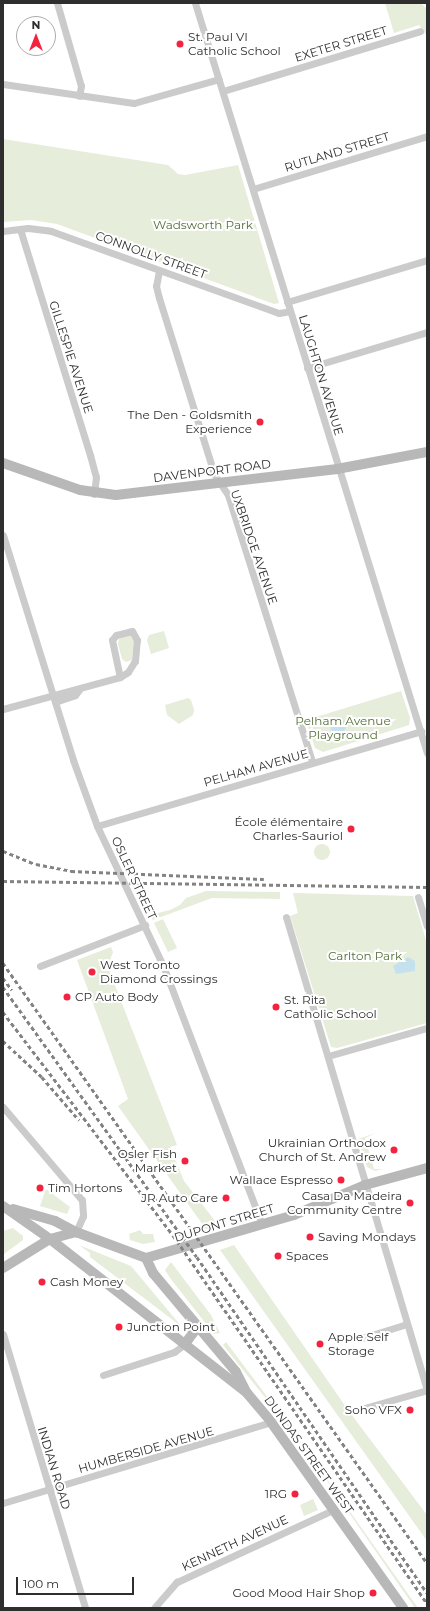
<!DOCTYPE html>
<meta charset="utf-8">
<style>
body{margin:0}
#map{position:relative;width:430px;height:1611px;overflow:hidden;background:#fff;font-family:Montserrat,sans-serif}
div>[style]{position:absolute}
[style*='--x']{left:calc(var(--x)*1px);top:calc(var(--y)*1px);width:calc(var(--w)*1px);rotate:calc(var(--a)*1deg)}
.green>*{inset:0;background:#e6eddb}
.round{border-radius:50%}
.water>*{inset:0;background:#c5e1ee}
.street>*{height:7px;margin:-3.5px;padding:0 3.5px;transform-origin:3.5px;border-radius:3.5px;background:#cbcbcb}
.secondary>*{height:10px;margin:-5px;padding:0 5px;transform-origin:5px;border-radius:5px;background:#b8b8b8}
.rail>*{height:2.5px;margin-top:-1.25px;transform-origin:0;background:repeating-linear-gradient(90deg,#838383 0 4px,transparent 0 7px)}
.dots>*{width:11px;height:11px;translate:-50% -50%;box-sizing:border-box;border:2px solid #fff;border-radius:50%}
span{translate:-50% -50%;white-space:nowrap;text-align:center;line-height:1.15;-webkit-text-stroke:4px #fff;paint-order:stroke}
.poi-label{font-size:12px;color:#2e2e2e}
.left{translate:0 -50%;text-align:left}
.right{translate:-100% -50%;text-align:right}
.street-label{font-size:12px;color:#2e2e2e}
.park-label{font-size:12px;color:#546e38}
.frame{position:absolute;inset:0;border:4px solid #2e2e2e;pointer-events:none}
.north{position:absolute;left:16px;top:16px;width:40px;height:40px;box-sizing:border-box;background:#fff;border:1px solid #ababab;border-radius:50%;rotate:0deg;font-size:11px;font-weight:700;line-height:16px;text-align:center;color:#2e2e2e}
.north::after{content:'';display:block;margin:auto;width:14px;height:18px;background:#f4223f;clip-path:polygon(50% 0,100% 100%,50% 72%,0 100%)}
.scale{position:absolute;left:16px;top:1577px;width:118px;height:18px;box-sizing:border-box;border:2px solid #2e2e2e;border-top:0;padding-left:5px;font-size:12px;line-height:14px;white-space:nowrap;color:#2e2e2e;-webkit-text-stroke:3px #fff;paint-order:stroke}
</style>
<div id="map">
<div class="green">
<i style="clip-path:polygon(385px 3px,421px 3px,427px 9px,427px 36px,419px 25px,394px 33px)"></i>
<i style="clip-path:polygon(3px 139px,168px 165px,178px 174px,185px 175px,238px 165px,279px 303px,274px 304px,57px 224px,31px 220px,3px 222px)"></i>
<i style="clip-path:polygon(164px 631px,169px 648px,151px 654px,147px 640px,149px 635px)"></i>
<i style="clip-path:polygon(131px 634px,134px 639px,132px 660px,126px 662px,122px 659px,118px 644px,119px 638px)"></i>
<i style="clip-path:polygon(401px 691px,410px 718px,409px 725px,323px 752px,315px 748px,306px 720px)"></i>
<i style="clip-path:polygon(188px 698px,191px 700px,194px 710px,193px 715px,179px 724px,167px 715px,165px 705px)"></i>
<i class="round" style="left:314px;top:844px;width:16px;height:16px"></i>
<i style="clip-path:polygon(206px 891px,280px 892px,280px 899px,212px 898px,153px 920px,150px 915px,170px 910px,180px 905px,186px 898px)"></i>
<i style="clip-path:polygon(293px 893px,413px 896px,427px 944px,427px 1023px,337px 1048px,331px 1047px,290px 916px,298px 913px)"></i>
<i style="clip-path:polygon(163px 919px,177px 948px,168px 952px,154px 923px)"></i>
<i style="clip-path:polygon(111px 947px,113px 952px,106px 971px,109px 970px,177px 1145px,170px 1147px,184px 1181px,219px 1226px,206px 1229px,203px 1225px,118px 1106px,128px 1099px,77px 960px)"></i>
<i style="clip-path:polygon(376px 1133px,365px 1138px,374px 1169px,383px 1169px,375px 1171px,367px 1167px,358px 1139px)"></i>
<i style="clip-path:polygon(46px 1189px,70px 1207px,67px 1214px,40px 1206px)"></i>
<i style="clip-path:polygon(13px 1228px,23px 1236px,23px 1240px,4px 1254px,3px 1231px)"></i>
<i style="clip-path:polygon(140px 1230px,143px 1234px,153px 1234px,155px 1242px,143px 1244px,130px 1240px,129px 1234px)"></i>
<i style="clip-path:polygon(79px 1245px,131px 1266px,182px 1327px,90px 1257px,90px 1253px)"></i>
<i style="clip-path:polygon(234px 1245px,348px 1410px,427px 1515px,427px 1541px,220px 1250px)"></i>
<i style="clip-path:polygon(171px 1262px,211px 1315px,220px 1333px,214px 1334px,170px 1278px,165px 1270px)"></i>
<i style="clip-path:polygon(226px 1342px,293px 1431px,418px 1608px,415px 1608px,296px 1436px,223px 1345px)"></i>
<i style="clip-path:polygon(313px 1499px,318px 1510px,304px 1516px,300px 1505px)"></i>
</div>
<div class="water">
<i class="round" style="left:330px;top:718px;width:16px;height:16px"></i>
<i style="clip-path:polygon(408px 957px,415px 961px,415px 971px,396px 974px,393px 966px)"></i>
</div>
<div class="street">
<i style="--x:57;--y:3;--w:86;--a:73.9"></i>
<i style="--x:81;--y:86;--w:10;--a:101"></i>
<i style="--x:195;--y:3;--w:785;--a:72.81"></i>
<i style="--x:3;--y:84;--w:132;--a:8.3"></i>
<i style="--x:134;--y:103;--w:88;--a:-15.8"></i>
<i style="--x:223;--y:91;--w:206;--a:-16.9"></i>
<i style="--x:253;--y:189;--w:182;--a:-16.9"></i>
<i style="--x:20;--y:229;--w:237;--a:72.8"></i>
<i style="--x:90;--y:455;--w:23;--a:75"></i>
<i style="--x:96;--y:477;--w:17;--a:97"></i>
<i style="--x:3;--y:231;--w:25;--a:-7"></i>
<i style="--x:28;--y:228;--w:23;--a:7"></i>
<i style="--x:51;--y:231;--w:242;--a:19.8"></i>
<i style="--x:279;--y:313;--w:11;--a:-10"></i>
<i style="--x:159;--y:271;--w:15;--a:101"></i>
<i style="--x:156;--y:286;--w:12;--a:76"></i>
<i style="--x:159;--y:298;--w:184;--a:72.6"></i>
<i style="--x:214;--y:474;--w:25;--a:56"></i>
<i style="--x:228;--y:495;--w:280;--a:72.5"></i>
<i style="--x:287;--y:302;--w:146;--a:-16.7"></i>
<i style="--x:307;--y:368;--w:125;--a:-16.7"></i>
<i style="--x:3;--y:535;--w:236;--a:72.7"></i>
<i style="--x:73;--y:760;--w:70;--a:70"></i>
<i style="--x:97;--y:826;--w:157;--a:64.7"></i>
<i style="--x:164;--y:968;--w:275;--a:69.1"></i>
<i style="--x:55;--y:702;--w:21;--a:-19"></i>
<i style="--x:75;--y:695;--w:6;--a:-51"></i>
<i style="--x:3;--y:709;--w:121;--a:-15.3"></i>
<i style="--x:120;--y:677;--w:9;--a:-32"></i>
<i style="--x:128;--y:672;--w:13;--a:-58"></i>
<i style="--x:135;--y:661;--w:21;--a:-85"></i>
<i style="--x:137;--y:640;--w:10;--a:-119"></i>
<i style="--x:132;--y:631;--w:16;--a:166"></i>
<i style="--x:116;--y:635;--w:6;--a:129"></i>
<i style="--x:112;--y:640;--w:38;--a:78"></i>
<i style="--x:97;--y:826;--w:338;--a:-16.3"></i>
<i style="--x:418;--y:897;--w:30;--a:73"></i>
<i style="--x:286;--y:917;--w:493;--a:73.4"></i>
<i style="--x:40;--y:966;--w:113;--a:-21.3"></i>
<i style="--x:328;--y:1056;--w:103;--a:-15.8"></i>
<i style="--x:3;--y:1107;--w:122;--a:49.7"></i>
<i style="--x:82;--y:1200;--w:16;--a:86"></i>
<i style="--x:83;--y:1216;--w:17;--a:114"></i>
<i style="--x:3;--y:1334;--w:286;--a:73.3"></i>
<i style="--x:362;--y:1338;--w:47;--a:-17.3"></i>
<i style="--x:103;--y:1375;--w:75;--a:-17.9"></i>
<i style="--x:174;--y:1352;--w:14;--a:-36"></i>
<i style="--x:354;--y:1411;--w:76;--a:-16"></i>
<i style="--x:3;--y:1503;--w:280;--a:-16.8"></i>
<i style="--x:154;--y:1608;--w:35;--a:-49"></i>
<i style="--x:177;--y:1582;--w:172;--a:-24.8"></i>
</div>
<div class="secondary">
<i style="--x:3;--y:463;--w:82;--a:19.3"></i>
<i style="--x:80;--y:490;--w:36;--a:8"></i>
<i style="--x:116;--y:495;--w:223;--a:-6.7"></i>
<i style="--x:337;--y:469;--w:92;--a:-10.7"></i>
<i style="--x:3;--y:1206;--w:57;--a:35.1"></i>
<i style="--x:50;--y:1239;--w:250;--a:38"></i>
<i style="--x:247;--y:1393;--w:38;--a:50"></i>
<i style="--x:271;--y:1422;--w:228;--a:54.6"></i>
<i style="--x:13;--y:1209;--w:44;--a:15.9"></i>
<i style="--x:55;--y:1221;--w:24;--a:28"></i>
<i style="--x:76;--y:1232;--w:75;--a:20.4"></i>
<i style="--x:146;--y:1258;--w:154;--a:-16.2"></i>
<i style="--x:294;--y:1215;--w:77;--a:-22.9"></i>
<i style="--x:365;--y:1185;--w:64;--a:-15.3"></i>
<i style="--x:146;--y:1258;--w:17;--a:65"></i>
<i style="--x:153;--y:1273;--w:129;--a:50"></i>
<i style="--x:236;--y:1372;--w:20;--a:63"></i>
<i style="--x:3;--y:1268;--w:55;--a:-31.7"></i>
<i style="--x:50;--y:1239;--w:27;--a:-15"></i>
<i style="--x:185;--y:1344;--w:14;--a:-54"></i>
<i style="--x:193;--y:1333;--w:12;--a:-95"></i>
</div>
<div class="rail">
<i style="--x:3;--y:851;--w:35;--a:22"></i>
<i style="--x:36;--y:864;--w:36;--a:11"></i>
<i style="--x:71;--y:871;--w:193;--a:2.4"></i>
<i style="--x:3;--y:881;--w:424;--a:0.8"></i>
<i style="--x:3;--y:963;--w:735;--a:54.75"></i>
<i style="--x:3;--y:978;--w:15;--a:53"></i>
<i style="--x:3;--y:987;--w:332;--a:54.3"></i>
<i style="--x:197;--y:1257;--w:407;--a:55.6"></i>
<i style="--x:3;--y:1012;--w:280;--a:52.7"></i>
<i style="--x:173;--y:1235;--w:447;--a:55.4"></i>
<i style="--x:3;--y:1041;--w:53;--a:42.7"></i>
<i style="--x:42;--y:1077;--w:57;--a:49.3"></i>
</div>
<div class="dots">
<i style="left:180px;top:44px;background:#f4223f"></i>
<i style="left:260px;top:422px;background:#f4223f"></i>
<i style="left:351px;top:829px;background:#f4223f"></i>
<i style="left:92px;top:972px;background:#f4223f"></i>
<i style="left:67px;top:997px;background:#f4223f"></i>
<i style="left:276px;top:1007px;background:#f4223f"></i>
<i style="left:394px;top:1150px;background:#f4223f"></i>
<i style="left:185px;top:1161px;background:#f4223f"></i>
<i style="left:341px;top:1180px;background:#f4223f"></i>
<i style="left:40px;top:1188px;background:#f4223f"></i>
<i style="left:226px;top:1198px;background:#f4223f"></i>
<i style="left:410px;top:1203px;background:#f4223f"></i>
<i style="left:310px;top:1237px;background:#f4223f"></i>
<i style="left:278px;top:1256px;background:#f4223f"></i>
<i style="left:42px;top:1282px;background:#f4223f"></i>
<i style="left:119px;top:1327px;background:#f4223f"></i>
<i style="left:320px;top:1344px;background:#f4223f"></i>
<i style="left:410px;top:1410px;background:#f4223f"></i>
<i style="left:295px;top:1494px;background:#f4223f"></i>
<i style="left:373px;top:1593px;background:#f4223f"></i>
</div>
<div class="poi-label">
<span class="left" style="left:188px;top:44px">St. Paul VI<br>Catholic School</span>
<span class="right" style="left:252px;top:422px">The Den - Goldsmith<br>Experience</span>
<span class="right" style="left:343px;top:829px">École élémentaire<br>Charles-Sauriol</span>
<span class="left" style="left:100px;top:972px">West Toronto<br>Diamond Crossings</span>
<span class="left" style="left:75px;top:997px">CP Auto Body</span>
<span class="left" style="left:284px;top:1007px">St. Rita<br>Catholic School</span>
<span class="right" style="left:386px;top:1150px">Ukrainian Orthodox<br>Church of St. Andrew</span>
<span class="right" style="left:177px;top:1161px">Osler Fish<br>Market</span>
<span class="right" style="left:333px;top:1180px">Wallace Espresso</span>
<span class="left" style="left:48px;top:1188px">Tim Hortons</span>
<span class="right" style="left:402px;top:1203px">Casa Da Madeira<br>Community Centre</span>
<span class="right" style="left:218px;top:1198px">JR Auto Care</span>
<span class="left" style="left:318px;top:1237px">Saving Mondays</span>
<span class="left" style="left:286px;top:1256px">Spaces</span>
<span class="left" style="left:50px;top:1282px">Cash Money</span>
<span class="left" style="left:127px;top:1327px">Junction Point</span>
<span class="left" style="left:328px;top:1344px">Apple Self<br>Storage</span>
<span class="right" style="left:402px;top:1410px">Soho VFX</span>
<span class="right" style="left:287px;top:1494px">1RG</span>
<span class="right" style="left:365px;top:1593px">Good Mood Hair Shop</span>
</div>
<div class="street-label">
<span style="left:341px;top:44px;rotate:-17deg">EXETER STREET</span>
<span style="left:337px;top:152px;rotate:-17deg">RUTLAND STREET</span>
<span style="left:151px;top:255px;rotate:20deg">CONNOLLY STREET</span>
<span style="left:71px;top:357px;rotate:72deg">GILLESPIE AVENUE</span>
<span style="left:321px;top:375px;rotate:73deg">LAUGHTON AVENUE</span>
<span style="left:212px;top:471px;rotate:-7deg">DAVENPORT ROAD</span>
<span style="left:254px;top:547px;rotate:71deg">UXBRIDGE AVENUE</span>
<span style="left:256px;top:768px;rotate:-16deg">PELHAM AVENUE</span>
<span style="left:134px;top:878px;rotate:65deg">OSLER STREET</span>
<span style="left:224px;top:1223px;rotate:-17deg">DUPONT STREET</span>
<span style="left:146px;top:1450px;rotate:-16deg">HUMBERSIDE AVENUE</span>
<span style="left:309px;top:1455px;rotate:54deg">DUNDAS STREET WEST</span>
<span style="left:54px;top:1468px;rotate:73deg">INDIAN ROAD</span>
<span style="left:235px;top:1543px;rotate:-25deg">KENNETH AVENUE</span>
</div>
<div class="park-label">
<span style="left:203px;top:225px">Wadsworth Park</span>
<span style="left:343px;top:728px">Pelham Avenue<br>Playground</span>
<span style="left:365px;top:956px">Carlton Park</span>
</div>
<div class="frame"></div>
<div class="north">N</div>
<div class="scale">100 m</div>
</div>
